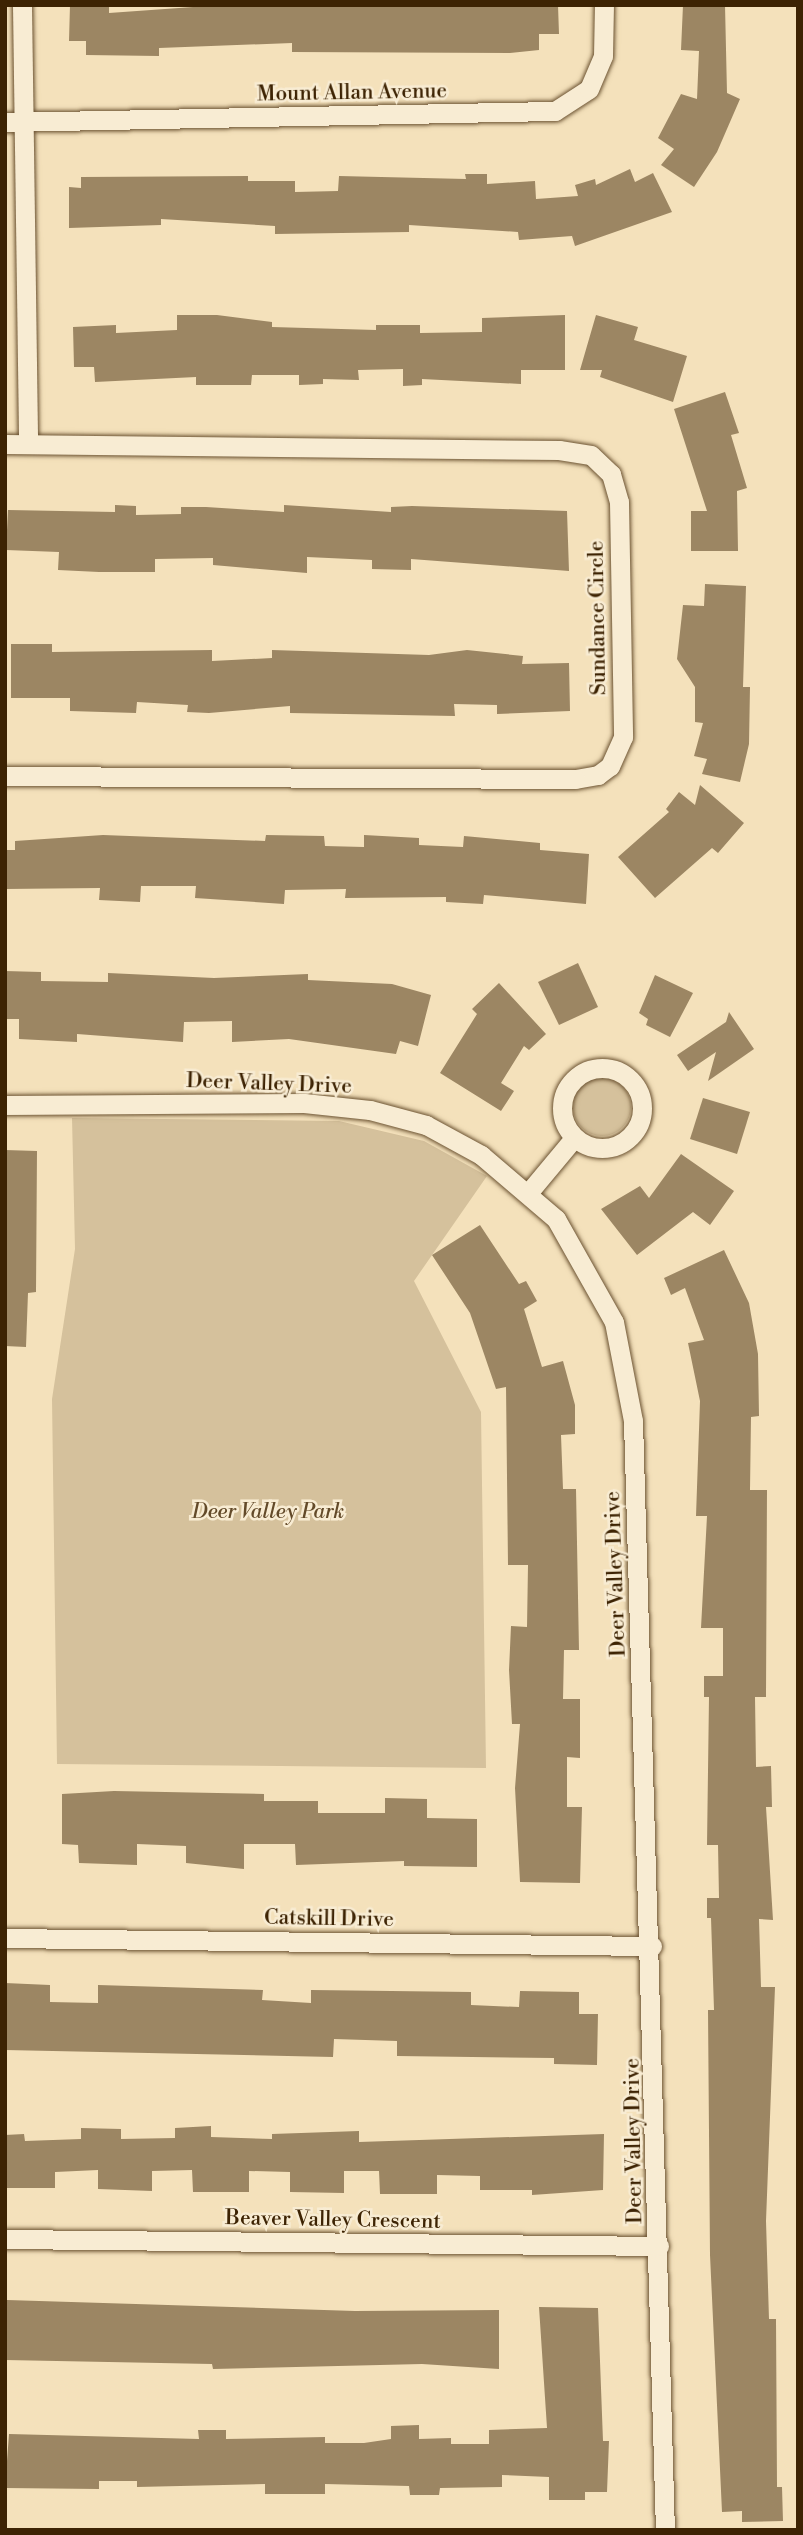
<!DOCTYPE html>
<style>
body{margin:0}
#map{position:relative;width:803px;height:2535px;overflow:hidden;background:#f4e1bb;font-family:"Libre Bodoni",serif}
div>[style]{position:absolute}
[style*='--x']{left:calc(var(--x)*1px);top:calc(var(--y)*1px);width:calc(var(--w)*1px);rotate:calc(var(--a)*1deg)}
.green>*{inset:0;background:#d5c19c}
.round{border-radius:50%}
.building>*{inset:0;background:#9c8663}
.roads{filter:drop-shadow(0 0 2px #6b5231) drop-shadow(0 0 2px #6b5231)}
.minor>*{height:19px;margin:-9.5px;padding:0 9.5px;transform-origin:9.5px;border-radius:9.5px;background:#f8ecd3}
.minor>.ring{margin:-9.5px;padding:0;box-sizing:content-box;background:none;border:19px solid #f8ecd3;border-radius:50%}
span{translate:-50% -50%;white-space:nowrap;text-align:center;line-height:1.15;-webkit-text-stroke:5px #f8ecd3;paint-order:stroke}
.street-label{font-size:21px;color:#3d2303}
.park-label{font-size:21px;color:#634a29;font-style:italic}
.frame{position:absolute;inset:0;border:7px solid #3d2303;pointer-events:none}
</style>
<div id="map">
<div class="green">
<i class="round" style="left:573px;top:1078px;width:58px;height:58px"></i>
<i style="clip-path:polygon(72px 1118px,339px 1121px,424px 1141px,487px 1176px,414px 1281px,481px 1412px,486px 1768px,57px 1764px,52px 1399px,75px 1249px)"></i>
</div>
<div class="building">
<i style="clip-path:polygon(70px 5px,109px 5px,109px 13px,221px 5px,558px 5px,559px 34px,539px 34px,539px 50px,510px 53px,292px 52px,292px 43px,159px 48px,159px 56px,86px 55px,86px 41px,69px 41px)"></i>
<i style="clip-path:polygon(683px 5px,725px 5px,727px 93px,740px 99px,717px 152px,694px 187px,661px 165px,674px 149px,658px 138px,681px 94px,697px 99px,699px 51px,681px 50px)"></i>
<i style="clip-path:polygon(630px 169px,635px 182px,653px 173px,672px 212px,575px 246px,572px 236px,519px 240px,518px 232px,409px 225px,409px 232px,275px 234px,275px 226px,161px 219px,161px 225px,69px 228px,69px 187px,81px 188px,81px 177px,248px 176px,248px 181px,295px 181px,295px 192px,338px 191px,339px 176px,466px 179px,465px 174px,487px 174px,487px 184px,535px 181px,536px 199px,578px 196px,575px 185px,595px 179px,596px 185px)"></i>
<i style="clip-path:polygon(177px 315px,217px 315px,272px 322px,272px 327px,376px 330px,376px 325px,420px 325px,420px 333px,482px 332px,482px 318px,565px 315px,565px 370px,521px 370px,521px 384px,422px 379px,422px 385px,403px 386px,403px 369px,358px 370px,359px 380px,323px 379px,323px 384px,299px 385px,299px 375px,252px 375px,251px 385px,196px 385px,196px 377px,95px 382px,94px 367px,74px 367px,73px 327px,116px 325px,116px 333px,177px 330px)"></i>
<i style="clip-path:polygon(596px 315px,638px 327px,634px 340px,687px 356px,673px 402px,600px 377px,602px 370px,580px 370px)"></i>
<i style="clip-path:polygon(725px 392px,739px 433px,731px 435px,747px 488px,737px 491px,738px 551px,691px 551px,691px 511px,707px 511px,674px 409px)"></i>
<i style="clip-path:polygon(115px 505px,136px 506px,136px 515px,181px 514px,181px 507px,206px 507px,284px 512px,284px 505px,391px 512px,391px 507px,412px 506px,567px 511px,569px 571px,411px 559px,411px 570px,372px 569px,372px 560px,307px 557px,307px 573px,213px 565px,213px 558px,155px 559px,155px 572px,99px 572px,58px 570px,59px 552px,6px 550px,8px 510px,115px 512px)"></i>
<i style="clip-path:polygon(705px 584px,746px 586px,743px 687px,750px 687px,749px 744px,740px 782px,702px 774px,707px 759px,694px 756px,703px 723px,695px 722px,695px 687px,677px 659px,683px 605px,704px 606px)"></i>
<i style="clip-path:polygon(11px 644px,52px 644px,52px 652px,212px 650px,212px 661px,272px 658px,272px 650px,429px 655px,467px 650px,523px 656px,522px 664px,569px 663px,570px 711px,497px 714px,497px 705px,454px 704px,455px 716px,290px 713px,290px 706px,209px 713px,187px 712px,188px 705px,137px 702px,136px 713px,70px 711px,70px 698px,11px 698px)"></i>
<i style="clip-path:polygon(700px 785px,744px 823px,718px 853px,712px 848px,655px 898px,618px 857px,669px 812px,666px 809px,679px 792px,695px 805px)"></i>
<i style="clip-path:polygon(103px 835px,265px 841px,266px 835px,324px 836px,325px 846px,364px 847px,364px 835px,419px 838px,419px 845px,463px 847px,464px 836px,540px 843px,540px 850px,589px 854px,586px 904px,484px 895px,483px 904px,446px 902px,446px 897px,345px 898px,346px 889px,285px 890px,284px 904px,195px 898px,196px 886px,141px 886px,140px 902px,99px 900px,100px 888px,5px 889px,5px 850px,15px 850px,15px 841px)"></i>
<i style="clip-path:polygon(578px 963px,598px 1007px,559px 1025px,538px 982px)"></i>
<i style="clip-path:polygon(5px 971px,41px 972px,41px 981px,108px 982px,108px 973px,214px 978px,308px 974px,308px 980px,392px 984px,431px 995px,418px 1046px,400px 1041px,396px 1054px,289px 1039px,232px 1042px,232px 1021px,184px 1022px,183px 1042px,77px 1034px,77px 1042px,19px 1039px,19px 1019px,5px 1019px)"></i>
<i style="clip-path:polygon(655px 975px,693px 993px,670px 1037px,646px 1025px,648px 1019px,639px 1013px)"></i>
<i style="clip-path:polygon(499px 983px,546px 1034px,529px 1050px,524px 1046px,501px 1083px,514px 1091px,501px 1111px,440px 1073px,477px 1014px,472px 1009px)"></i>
<i style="clip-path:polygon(729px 1012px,754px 1049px,708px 1081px,716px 1052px,688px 1071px,677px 1055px,726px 1022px)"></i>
<i style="clip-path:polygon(703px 1098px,750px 1112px,737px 1154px,690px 1139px)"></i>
<i style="clip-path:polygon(5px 1150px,37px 1151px,36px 1292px,28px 1293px,26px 1347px,5px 1346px)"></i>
<i style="clip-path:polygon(681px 1154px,734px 1191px,710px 1225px,693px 1212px,637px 1255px,601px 1209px,640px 1186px,649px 1198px)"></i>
<i style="clip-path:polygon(480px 1225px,519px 1284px,526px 1281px,537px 1301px,524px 1309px,542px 1367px,563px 1361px,575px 1405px,575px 1434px,561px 1435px,563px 1489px,576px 1489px,579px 1650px,564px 1650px,563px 1699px,580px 1699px,580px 1758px,567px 1757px,567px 1807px,582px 1807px,580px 1883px,520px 1882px,515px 1788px,520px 1724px,512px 1724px,509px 1670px,511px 1626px,527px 1627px,528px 1565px,508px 1565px,506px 1387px,496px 1389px,470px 1313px,432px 1255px)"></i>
<i style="clip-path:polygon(724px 1250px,749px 1303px,758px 1354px,759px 1416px,751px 1417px,750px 1490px,767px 1490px,766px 1697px,755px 1697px,756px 1767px,771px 1766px,772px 1807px,766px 1807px,773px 1920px,759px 1919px,761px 1987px,775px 1987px,766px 2221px,769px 2319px,776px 2319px,777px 2487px,782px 2487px,783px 2521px,742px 2522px,742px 2511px,722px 2512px,710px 2255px,708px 2010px,714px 2010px,711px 1918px,707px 1918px,707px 1898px,719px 1898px,718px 1845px,707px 1845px,709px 1697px,704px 1697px,704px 1676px,723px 1676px,723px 1628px,701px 1628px,707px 1516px,696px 1516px,700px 1401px,688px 1343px,704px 1340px,685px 1288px,671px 1295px,664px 1278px)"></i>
<i style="clip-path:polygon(114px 1791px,264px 1794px,264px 1801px,318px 1801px,318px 1813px,385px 1813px,385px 1798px,427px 1799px,427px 1818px,477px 1819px,477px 1867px,404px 1866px,404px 1861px,296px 1865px,295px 1844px,244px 1844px,244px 1869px,186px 1863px,186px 1846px,137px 1844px,137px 1865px,79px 1863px,78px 1845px,62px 1844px,62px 1794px)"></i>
<i style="clip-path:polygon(5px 1983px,50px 1985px,50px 2002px,98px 2003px,98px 1985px,263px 1990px,262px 2000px,311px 2003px,311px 1990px,471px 1992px,471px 2005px,519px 2007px,520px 1991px,579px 1992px,579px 2014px,598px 2014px,597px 2065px,554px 2064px,554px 2058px,397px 2056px,397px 2041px,334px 2039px,333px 2057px,5px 2050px)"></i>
<i style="clip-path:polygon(211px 2126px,211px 2137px,272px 2139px,272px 2134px,359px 2131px,359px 2142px,604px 2134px,603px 2190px,532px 2195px,532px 2190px,480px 2190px,480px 2176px,437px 2175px,437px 2194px,380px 2194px,379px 2171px,344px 2171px,344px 2193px,290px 2192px,290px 2172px,249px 2171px,249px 2192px,193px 2192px,192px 2170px,152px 2171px,152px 2191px,98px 2189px,98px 2170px,55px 2172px,55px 2188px,5px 2188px,5px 2135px,24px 2134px,25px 2141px,81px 2139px,81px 2128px,121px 2129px,121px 2139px,175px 2138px,175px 2128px)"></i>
<i style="clip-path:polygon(7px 2300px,355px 2311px,499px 2310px,499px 2369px,422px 2364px,213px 2369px,212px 2364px,5px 2360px)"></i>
<i style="clip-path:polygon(539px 2307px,598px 2308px,603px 2441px,609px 2441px,607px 2492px,585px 2492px,585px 2500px,549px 2500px,549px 2477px,502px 2475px,502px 2487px,440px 2488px,439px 2495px,410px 2495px,409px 2486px,325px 2484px,325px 2494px,265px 2494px,265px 2484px,137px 2487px,137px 2481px,99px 2481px,99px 2489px,5px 2488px,9px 2434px,199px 2439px,198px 2430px,226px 2430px,226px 2439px,325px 2437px,325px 2443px,364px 2443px,391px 2439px,391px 2426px,419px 2425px,419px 2439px,451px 2438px,451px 2444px,489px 2444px,489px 2430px,547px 2428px)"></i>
</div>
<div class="roads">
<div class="minor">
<i style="--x:22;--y:5;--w:439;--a:89.2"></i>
<i style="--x:5;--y:122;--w:550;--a:-1.15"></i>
<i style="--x:555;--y:111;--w:40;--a:-32.9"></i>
<i style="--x:589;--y:89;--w:36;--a:-67"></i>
<i style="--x:603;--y:56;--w:51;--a:-88.9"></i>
<i style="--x:5;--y:444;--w:554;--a:0.62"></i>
<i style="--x:559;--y:450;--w:32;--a:9"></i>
<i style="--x:591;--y:455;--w:28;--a:44"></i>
<i style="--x:611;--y:474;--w:29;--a:74"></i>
<i style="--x:619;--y:502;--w:235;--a:89"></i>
<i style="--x:623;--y:737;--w:32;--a:114"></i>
<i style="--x:610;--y:766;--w:15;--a:143"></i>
<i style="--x:598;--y:775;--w:23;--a:170"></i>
<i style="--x:575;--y:779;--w:570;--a:-179.7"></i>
<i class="ring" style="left:562px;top:1068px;width:61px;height:61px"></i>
<i style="--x:5;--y:1105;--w:299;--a:-0.4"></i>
<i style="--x:304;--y:1103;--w:66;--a:6.1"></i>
<i style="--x:370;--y:1110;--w:58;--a:15"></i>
<i style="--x:426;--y:1125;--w:63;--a:28.6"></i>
<i style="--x:481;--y:1155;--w:99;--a:40.5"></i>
<i style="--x:556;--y:1219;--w:118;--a:60.6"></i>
<i style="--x:614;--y:1322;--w:101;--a:79.1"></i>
<i style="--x:633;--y:1421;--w:1109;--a:88.35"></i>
<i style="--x:529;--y:1192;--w:70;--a:-50.2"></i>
<i style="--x:5;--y:1938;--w:647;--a:0.71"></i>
<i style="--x:5;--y:2239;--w:654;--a:0.61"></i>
</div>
</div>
<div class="street-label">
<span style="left:352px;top:93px;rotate:-1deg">Mount Allan Avenue</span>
<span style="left:598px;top:618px;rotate:-91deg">Sundance Circle</span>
<span style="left:269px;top:1084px;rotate:2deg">Deer Valley Drive</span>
<span style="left:616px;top:1574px;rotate:-92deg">Deer Valley Drive</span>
<span style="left:329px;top:1919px;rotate:1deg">Catskill Drive</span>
<span style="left:634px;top:2141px;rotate:-91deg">Deer Valley Drive</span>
<span style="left:333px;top:2220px;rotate:1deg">Beaver Valley Crescent</span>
</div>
<div class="park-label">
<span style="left:268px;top:1512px">Deer Valley Park</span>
</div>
<div class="frame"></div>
</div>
